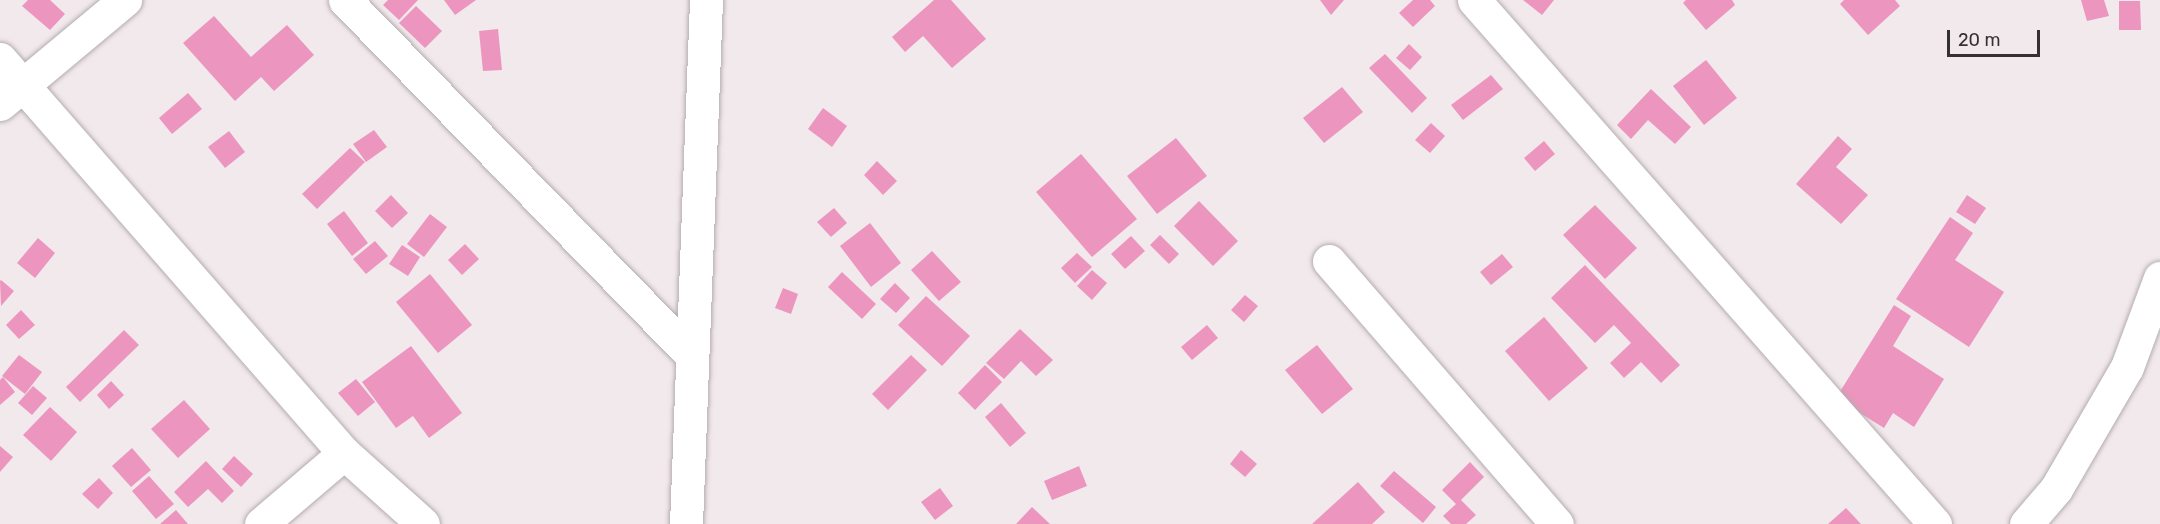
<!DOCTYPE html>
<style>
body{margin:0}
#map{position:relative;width:2160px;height:524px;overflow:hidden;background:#f2e9ed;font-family:Rubik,sans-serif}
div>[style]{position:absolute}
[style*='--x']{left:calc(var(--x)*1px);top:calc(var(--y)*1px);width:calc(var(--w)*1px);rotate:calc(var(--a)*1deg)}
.building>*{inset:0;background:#ec95be}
.roads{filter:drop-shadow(0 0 2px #b4acaf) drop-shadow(0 0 2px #b4acaf)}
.street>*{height:33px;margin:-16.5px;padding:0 16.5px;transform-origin:16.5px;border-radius:16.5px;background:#fff}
span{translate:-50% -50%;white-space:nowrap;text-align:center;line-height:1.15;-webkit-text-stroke:4.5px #f2e9ed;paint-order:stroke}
.scale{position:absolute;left:1947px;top:30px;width:93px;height:27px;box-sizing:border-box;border:3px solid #353133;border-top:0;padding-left:8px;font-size:18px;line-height:21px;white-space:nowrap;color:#353133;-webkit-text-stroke:4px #f2e9ed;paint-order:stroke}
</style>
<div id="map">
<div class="building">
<i style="clip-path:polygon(28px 0,50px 0,65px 14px,50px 30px,22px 6px)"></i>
<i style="clip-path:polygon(388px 0,418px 0,399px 20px,383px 5px)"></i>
<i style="clip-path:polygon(444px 0,476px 0,455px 15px)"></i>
<i style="clip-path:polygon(934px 0,951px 0,986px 39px,952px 68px,923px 36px,905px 52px,892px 37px)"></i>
<i style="clip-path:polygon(1320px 0,1344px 0,1331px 15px)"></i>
<i style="clip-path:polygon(1413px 0,1430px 0,1435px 6px,1413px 27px,1399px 13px)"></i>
<i style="clip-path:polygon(1523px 0,1554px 0,1542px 15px)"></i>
<i style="clip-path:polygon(1686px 0,1732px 0,1735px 5px,1706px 30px,1683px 3px)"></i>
<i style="clip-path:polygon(1844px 0,1895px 0,1900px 6px,1868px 35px,1840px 4px)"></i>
<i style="clip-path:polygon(2081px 0,2104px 0,2109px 16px,2087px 21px)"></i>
<i style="clip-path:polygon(2119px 1px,2140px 1px,2141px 30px,2119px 30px)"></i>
<i style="clip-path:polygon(416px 6px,442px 31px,425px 48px,399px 23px)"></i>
<i style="clip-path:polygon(214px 16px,251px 57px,287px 25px,314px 55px,274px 91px,261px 77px,235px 101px,183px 43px)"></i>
<i style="clip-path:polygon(498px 29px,502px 70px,483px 71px,479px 31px)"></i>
<i style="clip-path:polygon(1409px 44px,1422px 57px,1410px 70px,1396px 58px)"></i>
<i style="clip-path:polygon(1385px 54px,1427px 98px,1412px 113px,1369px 68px)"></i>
<i style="clip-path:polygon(1706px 60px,1737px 98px,1704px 125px,1673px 86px)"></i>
<i style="clip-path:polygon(1491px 75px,1503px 89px,1463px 120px,1451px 105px)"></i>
<i style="clip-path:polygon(1342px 87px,1363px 112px,1324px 143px,1303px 118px)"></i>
<i style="clip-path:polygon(1651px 89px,1691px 127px,1675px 144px,1648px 120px,1631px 139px,1617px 125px)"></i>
<i style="clip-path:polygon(188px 93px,202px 109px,172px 134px,159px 118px)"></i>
<i style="clip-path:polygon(823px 108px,847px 126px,832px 147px,808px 129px)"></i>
<i style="clip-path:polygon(1431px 123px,1445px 136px,1430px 153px,1415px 140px)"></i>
<i style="clip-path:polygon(374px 130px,387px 147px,366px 162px,353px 144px)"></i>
<i style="clip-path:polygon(229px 131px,245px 152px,225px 168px,208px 147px)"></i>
<i style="clip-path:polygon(1838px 136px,1852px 149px,1836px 167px,1868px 195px,1841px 224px,1796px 184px)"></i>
<i style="clip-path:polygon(1176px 138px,1207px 176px,1157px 214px,1127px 176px)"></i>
<i style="clip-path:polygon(1544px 141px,1555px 154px,1535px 171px,1524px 158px)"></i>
<i style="clip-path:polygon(350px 148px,365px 162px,317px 209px,302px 194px)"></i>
<i style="clip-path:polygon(1081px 154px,1137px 219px,1092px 257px,1036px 192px)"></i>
<i style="clip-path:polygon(877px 161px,897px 181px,883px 195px,864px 175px)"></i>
<i style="clip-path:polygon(391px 195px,408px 213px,392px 228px,375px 211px)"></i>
<i style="clip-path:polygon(1967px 195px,1986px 208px,1975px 224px,1956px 212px)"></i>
<i style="clip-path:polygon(1199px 201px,1238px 241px,1213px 266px,1174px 226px)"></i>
<i style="clip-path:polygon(1595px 205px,1637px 248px,1605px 279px,1563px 235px)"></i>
<i style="clip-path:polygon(834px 208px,847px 223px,831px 237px,817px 222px)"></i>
<i style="clip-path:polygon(344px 211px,368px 243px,352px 256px,327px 224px)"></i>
<i style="clip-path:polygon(430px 214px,447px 227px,424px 257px,407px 244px)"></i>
<i style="clip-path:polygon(1950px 217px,1973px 233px,1955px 260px,2004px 292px,1969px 347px,1896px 299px)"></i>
<i style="clip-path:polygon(870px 223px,901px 263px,871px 287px,840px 246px)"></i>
<i style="clip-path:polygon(1160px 235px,1179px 254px,1169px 264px,1150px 245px)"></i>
<i style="clip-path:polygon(1131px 236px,1145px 251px,1125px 269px,1111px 254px)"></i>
<i style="clip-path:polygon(38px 238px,55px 253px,35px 278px,17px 263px)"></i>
<i style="clip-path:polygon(375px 241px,388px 256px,366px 274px,353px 259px)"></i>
<i style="clip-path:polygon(465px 244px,479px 259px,462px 275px,448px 260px)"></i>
<i style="clip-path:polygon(402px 245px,420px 257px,408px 276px,389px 264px)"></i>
<i style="clip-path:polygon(932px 251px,961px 282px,939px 301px,911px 270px)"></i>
<i style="clip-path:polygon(1077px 253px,1092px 267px,1075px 283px,1061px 268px)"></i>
<i style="clip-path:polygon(1502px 254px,1513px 267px,1491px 285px,1480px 272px)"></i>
<i style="clip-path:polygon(1585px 265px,1680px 365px,1661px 383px,1641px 362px,1624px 378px,1610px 363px,1631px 343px,1614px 325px,1595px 343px,1551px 298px)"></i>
<i style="clip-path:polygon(1092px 270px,1107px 283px,1092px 300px,1077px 286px)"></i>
<i style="clip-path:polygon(842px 272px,876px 304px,862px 319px,828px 287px)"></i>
<i style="clip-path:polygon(430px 274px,472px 325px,438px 353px,396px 302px)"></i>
<i style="clip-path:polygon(1px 280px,14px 291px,1px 306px,0 281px)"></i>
<i style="clip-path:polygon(895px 283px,910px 298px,896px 313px,880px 299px)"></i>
<i style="clip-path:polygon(783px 288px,798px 294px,791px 314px,775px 308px)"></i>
<i style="clip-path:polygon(1245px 295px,1258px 306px,1244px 322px,1231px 310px)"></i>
<i style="clip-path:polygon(926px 296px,970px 336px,942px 366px,898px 325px)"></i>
<i style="clip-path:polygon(1894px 305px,1911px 316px,1893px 346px,1944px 379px,1914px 427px,1893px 413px,1884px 428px,1836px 398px)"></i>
<i style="clip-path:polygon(21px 310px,35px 325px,19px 339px,6px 325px)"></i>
<i style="clip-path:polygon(1544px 317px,1588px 368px,1549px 401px,1505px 351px)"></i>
<i style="clip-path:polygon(1207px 325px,1218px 338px,1192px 360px,1181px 347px)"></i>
<i style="clip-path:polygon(1020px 329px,1053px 360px,1036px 376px,1021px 361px,1004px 379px,986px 363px)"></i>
<i style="clip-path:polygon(124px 330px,139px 345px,80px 402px,66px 387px)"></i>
<i style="clip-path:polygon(1317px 345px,1353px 389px,1322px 414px,1285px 370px)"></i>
<i style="clip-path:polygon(411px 346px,462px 413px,429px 438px,413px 416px,396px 428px,362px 382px)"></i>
<i style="clip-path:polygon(19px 355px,42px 372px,25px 394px,2px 376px)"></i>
<i style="clip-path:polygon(911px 355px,927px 370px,888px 410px,872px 394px)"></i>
<i style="clip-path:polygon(985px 365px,1002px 382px,975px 410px,958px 393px)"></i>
<i style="clip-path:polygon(3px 377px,15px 392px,0 405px,0 380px)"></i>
<i style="clip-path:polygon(356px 379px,375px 402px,358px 416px,338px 393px)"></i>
<i style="clip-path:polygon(111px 381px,124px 395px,109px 409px,97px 395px)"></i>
<i style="clip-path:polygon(33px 386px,47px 398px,32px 415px,18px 403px)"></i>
<i style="clip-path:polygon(184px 400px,210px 429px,178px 458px,151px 429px)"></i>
<i style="clip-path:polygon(1001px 403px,1026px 433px,1010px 447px,985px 417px)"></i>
<i style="clip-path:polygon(50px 407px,77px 432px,51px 461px,23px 435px)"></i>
<i style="clip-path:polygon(0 446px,13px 457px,0 472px)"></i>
<i style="clip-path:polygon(132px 448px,151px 470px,131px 487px,112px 466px)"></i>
<i style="clip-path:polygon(1241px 450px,1257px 464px,1245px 477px,1230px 464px)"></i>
<i style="clip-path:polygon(234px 456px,253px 474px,241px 487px,222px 469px)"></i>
<i style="clip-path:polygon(206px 461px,234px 491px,222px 503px,208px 489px,188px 507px,174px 492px)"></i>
<i style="clip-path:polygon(1470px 462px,1484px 477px,1461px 500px,1476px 515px,1466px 524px,1451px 524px,1443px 516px,1456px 504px,1442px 490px)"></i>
<i style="clip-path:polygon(1079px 466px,1087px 486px,1052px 500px,1044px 481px)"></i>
<i style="clip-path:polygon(1394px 471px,1436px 507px,1423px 523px,1380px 486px)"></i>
<i style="clip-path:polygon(149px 476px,174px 504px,156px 519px,132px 491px)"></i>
<i style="clip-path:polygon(99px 478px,113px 493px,98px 509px,82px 494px)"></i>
<i style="clip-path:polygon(1358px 482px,1385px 512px,1372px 524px,1312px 524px)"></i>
<i style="clip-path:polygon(940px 488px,953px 506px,935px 520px,921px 502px)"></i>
<i style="clip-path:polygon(1032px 507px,1050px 524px,1016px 524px)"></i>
<i style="clip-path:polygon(1846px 508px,1861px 524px,1828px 524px)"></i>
<i style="clip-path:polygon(176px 510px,188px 524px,160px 524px)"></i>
</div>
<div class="roads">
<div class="street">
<i style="--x:345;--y:0;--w:494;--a:45.7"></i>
<i style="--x:1474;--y:0;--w:698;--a:48.66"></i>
<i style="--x:0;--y:59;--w:523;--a:48.88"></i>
<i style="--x:344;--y:453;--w:106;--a:41.9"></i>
<i style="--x:0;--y:104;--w:163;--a:-39.8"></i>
<i style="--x:1329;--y:261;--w:348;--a:49.1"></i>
<i style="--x:261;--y:524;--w:109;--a:-40.5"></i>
<i style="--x:686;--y:524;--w:524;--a:-87.81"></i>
<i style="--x:2026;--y:524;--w:46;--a:-49.4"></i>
<i style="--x:2056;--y:489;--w:141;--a:-59.8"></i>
<i style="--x:2127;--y:367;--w:95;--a:-69.7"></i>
</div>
</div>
<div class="scale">20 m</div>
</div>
